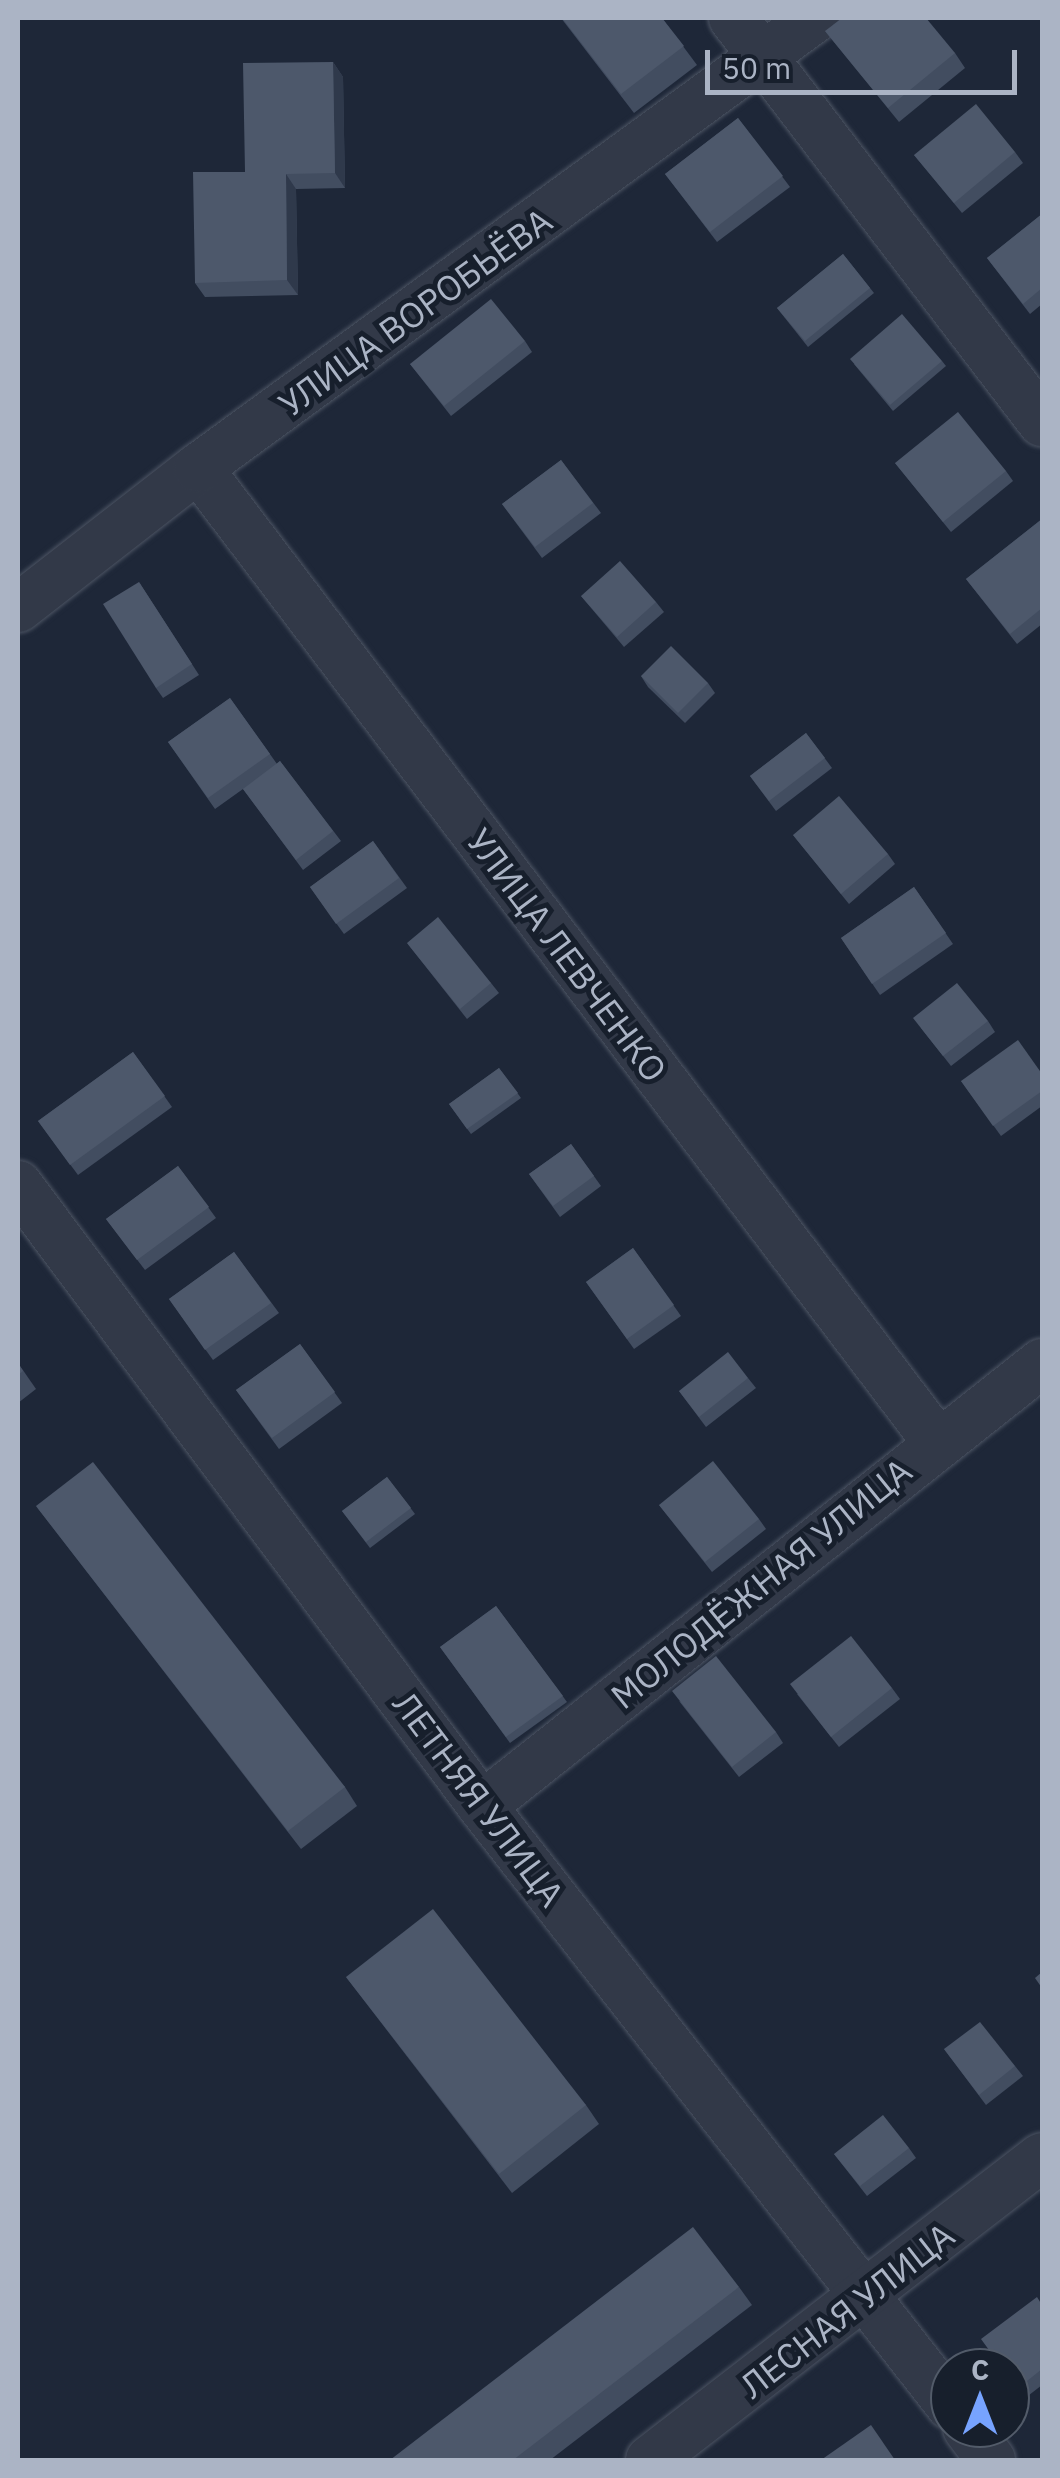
<!DOCTYPE html>
<meta charset="utf-8">
<style>
body{margin:0}
#map{position:relative;width:1060px;height:2478px;overflow:hidden;background:#1e2738;font-family:"IBM Plex Sans",sans-serif}
div>[style]{position:absolute}
[style*='--x']{left:calc(var(--x)*1px);top:calc(var(--y)*1px);width:calc(var(--w)*1px);rotate:calc(var(--a)*1deg)}
.roads{filter:drop-shadow(0 0 2px #4c5463) drop-shadow(0 0 2px #4c5463)}
.street>*{height:48px;margin:-24px;padding:0 24px;transform-origin:24px;border-radius:24px;background:#323948}
.wall>*{inset:0;background:#424d60}
.shaded-wall>*{inset:0;background:#2f394b}
.building>*{inset:0;background:#4d586b}
span{translate:-50% -50%;white-space:nowrap;text-align:center;line-height:1.15;-webkit-text-stroke:10px #171f2c;paint-order:stroke}
.street-label{font-size:35px;color:#abb4c5}
.frame{position:absolute;inset:0;border:20px solid #abb4c5;pointer-events:none}
.north{position:absolute;left:930px;top:2348px;width:100px;height:100px;box-sizing:border-box;background:#171f2c;border:2px solid #525b69;border-radius:50%;rotate:0deg;font-size:28px;font-weight:700;line-height:40px;text-align:center;color:#abb4c5}
.north::after{content:'';display:block;margin:auto;width:35px;height:45px;background:#77a3ff;clip-path:polygon(50% 0,100% 100%,50% 72%,0 100%)}
.scale{position:absolute;left:705px;top:50px;width:312px;height:45px;box-sizing:border-box;border:5px solid #abb4c5;border-top:0;padding-left:12px;font-size:30px;line-height:35px;white-space:nowrap;color:#abb4c5;-webkit-text-stroke:8px #171f2c;paint-order:stroke}
</style>
<div id="map">
<div class="roads">
<div class="street">
<i style="--x:733;--y:18;--w:509;--a:52.59"></i>
<i style="--x:198;--y:468;--w:1223;--a:52.81"></i>
<i style="--x:18;--y:608;--w:228;--a:-37.9"></i>
<i style="--x:198;--y:468;--w:764;--a:-36.1"></i>
<i style="--x:18;--y:1185;--w:775;--a:53.23"></i>
<i style="--x:482;--y:1806;--w:760;--a:52"></i>
<i style="--x:482;--y:1806;--w:714;--a:-38.35"></i>
<i style="--x:967;--y:2428;--w:40;--a:53"></i>
<i style="--x:650;--y:2460;--w:495;--a:-37.7"></i>
</div>
</div>
<div class="wall">
<i style="clip-path:polygon(561px 18px,662px 18px,697px 65px,634px 113px)"></i>
<i style="clip-path:polygon(825px 31px,955px 53px,965px 68px,899px 122px)"></i>
<i style="clip-path:polygon(333px 62px,343px 77px,345px 188px,296px 189px,298px 295px,205px 297px,195px 283px,245px 172px)"></i>
<i style="clip-path:polygon(738px 118px,790px 187px,717px 242px,665px 174px)"></i>
<i style="clip-path:polygon(1015px 152px,1023px 163px,962px 213px,914px 155px)"></i>
<i style="clip-path:polygon(1042px 214px,1042px 304px,1030px 314px,987px 258px)"></i>
<i style="clip-path:polygon(843px 254px,874px 293px,808px 347px,777px 308px)"></i>
<i style="clip-path:polygon(525px 341px,532px 352px,451px 416px,410px 364px)"></i>
<i style="clip-path:polygon(942px 361px,946px 366px,893px 411px,854px 364px)"></i>
<i style="clip-path:polygon(561px 460px,601px 513px,542px 558px,502px 504px)"></i>
<i style="clip-path:polygon(895px 463px,1006px 471px,1013px 481px,951px 532px)"></i>
<i style="clip-path:polygon(1042px 519px,1042px 624px,1017px 644px,966px 579px)"></i>
<i style="clip-path:polygon(139px 582px,199px 675px,163px 698px,156px 688px)"></i>
<i style="clip-path:polygon(581px 596px,656px 602px,664px 612px,624px 647px)"></i>
<i style="clip-path:polygon(641px 676px,708px 683px,715px 693px,685px 723px,648px 687px)"></i>
<i style="clip-path:polygon(230px 698px,277px 764px,280px 761px,341px 841px,303px 870px,243px 789px,215px 809px,168px 742px)"></i>
<i style="clip-path:polygon(806px 733px,832px 768px,776px 811px,750px 776px)"></i>
<i style="clip-path:polygon(793px 835px,888px 854px,895px 864px,849px 904px)"></i>
<i style="clip-path:polygon(373px 841px,407px 888px,344px 934px,310px 887px)"></i>
<i style="clip-path:polygon(914px 887px,953px 944px,880px 995px,841px 938px)"></i>
<i style="clip-path:polygon(407px 943px,491px 983px,499px 993px,467px 1019px)"></i>
<i style="clip-path:polygon(988px 1021px,995px 1032px,951px 1066px,921px 1028px)"></i>
<i style="clip-path:polygon(133px 1052px,172px 1107px,78px 1175px,38px 1121px)"></i>
<i style="clip-path:polygon(499px 1068px,521px 1098px,471px 1134px,449px 1104px)"></i>
<i style="clip-path:polygon(1042px 1074px,1042px 1106px,1001px 1136px,961px 1081px)"></i>
<i style="clip-path:polygon(571px 1144px,601px 1186px,560px 1217px,529px 1174px)"></i>
<i style="clip-path:polygon(178px 1166px,216px 1218px,145px 1270px,106px 1219px)"></i>
<i style="clip-path:polygon(633px 1248px,681px 1316px,634px 1349px,586px 1282px)"></i>
<i style="clip-path:polygon(234px 1252px,279px 1313px,213px 1360px,169px 1299px)"></i>
<i style="clip-path:polygon(300px 1344px,342px 1403px,279px 1449px,236px 1390px)"></i>
<i style="clip-path:polygon(18px 1363px,36px 1389px,18px 1403px)"></i>
<i style="clip-path:polygon(748px 1378px,756px 1388px,706px 1427px,679px 1391px)"></i>
<i style="clip-path:polygon(387px 1477px,415px 1514px,370px 1548px,342px 1511px)"></i>
<i style="clip-path:polygon(659px 1505px,759px 1519px,766px 1529px,712px 1572px)"></i>
<i style="clip-path:polygon(36px 1506px,345px 1787px,357px 1806px,301px 1849px)"></i>
<i style="clip-path:polygon(496px 1606px,567px 1702px,510px 1743px,440px 1647px)"></i>
<i style="clip-path:polygon(892px 1688px,900px 1699px,839px 1747px,797px 1694px)"></i>
<i style="clip-path:polygon(679px 1701px,776px 1732px,783px 1743px,739px 1777px)"></i>
<i style="clip-path:polygon(346px 1977px,586px 2105px,599px 2124px,512px 2193px)"></i>
<i style="clip-path:polygon(944px 2049px,1015px 2066px,1023px 2076px,986px 2105px)"></i>
<i style="clip-path:polygon(909px 2148px,916px 2158px,867px 2196px,834px 2154px)"></i>
<i style="clip-path:polygon(739px 2287px,752px 2305px,550px 2460px,390px 2460px)"></i>
<i style="clip-path:polygon(1042px 2305px,1042px 2385px,1024px 2399px,1010px 2380px)"></i>
</div>
<div class="shaded-wall">
<i style="clip-path:polygon(333px 62px,343px 77px,345px 188px,335px 173px)"></i>
<i style="clip-path:polygon(286px 174px,296px 189px,298px 295px,287px 280px)"></i>
</div>
<div class="building">
<i style="clip-path:polygon(562px 18px,662px 18px,684px 46px,621px 94px)"></i>
<i style="clip-path:polygon(842px 18px,926px 18px,955px 53px,888px 108px,825px 31px)"></i>
<i style="clip-path:polygon(333px 62px,335px 173px,286px 174px,287px 280px,195px 283px,193px 172px,245px 172px,243px 63px)"></i>
<i style="clip-path:polygon(976px 104px,1015px 152px,954px 203px,914px 155px)"></i>
<i style="clip-path:polygon(738px 118px,783px 176px,710px 232px,665px 174px)"></i>
<i style="clip-path:polygon(1042px 214px,1042px 288px,1023px 304px,987px 258px)"></i>
<i style="clip-path:polygon(843px 254px,870px 288px,805px 341px,777px 308px)"></i>
<i style="clip-path:polygon(491px 299px,525px 341px,444px 406px,410px 364px)"></i>
<i style="clip-path:polygon(902px 314px,942px 361px,890px 405px,850px 359px)"></i>
<i style="clip-path:polygon(958px 412px,1006px 471px,943px 522px,895px 463px)"></i>
<i style="clip-path:polygon(561px 460px,593px 503px,535px 547px,502px 504px)"></i>
<i style="clip-path:polygon(1042px 519px,1042px 608px,1010px 634px,966px 579px)"></i>
<i style="clip-path:polygon(620px 561px,656px 602px,617px 637px,581px 596px)"></i>
<i style="clip-path:polygon(139px 582px,192px 664px,156px 688px,103px 604px)"></i>
<i style="clip-path:polygon(671px 646px,708px 683px,678px 713px,641px 676px)"></i>
<i style="clip-path:polygon(230px 698px,270px 754px,208px 798px,168px 742px)"></i>
<i style="clip-path:polygon(806px 733px,825px 758px,769px 801px,750px 776px)"></i>
<i style="clip-path:polygon(280px 761px,333px 831px,296px 860px,243px 789px)"></i>
<i style="clip-path:polygon(839px 796px,888px 854px,841px 894px,793px 835px)"></i>
<i style="clip-path:polygon(373px 841px,399px 878px,336px 924px,310px 887px)"></i>
<i style="clip-path:polygon(914px 887px,946px 933px,872px 984px,841px 938px)"></i>
<i style="clip-path:polygon(438px 917px,491px 983px,460px 1009px,407px 943px)"></i>
<i style="clip-path:polygon(957px 983px,988px 1021px,943px 1056px,913px 1018px)"></i>
<i style="clip-path:polygon(1018px 1040px,1042px 1074px,1042px 1091px,993px 1126px,961px 1081px)"></i>
<i style="clip-path:polygon(133px 1052px,165px 1096px,70px 1165px,38px 1121px)"></i>
<i style="clip-path:polygon(499px 1068px,518px 1093px,467px 1129px,449px 1104px)"></i>
<i style="clip-path:polygon(571px 1144px,594px 1176px,553px 1206px,529px 1174px)"></i>
<i style="clip-path:polygon(178px 1166px,209px 1207px,137px 1260px,106px 1219px)"></i>
<i style="clip-path:polygon(633px 1248px,674px 1305px,627px 1339px,586px 1282px)"></i>
<i style="clip-path:polygon(234px 1252px,271px 1303px,205px 1350px,169px 1299px)"></i>
<i style="clip-path:polygon(300px 1344px,335px 1392px,272px 1438px,236px 1390px)"></i>
<i style="clip-path:polygon(728px 1352px,748px 1378px,699px 1417px,679px 1391px)"></i>
<i style="clip-path:polygon(18px 1363px,23px 1371px,18px 1375px)"></i>
<i style="clip-path:polygon(713px 1461px,759px 1519px,705px 1562px,659px 1505px)"></i>
<i style="clip-path:polygon(93px 1462px,345px 1787px,288px 1831px,36px 1506px)"></i>
<i style="clip-path:polygon(387px 1477px,411px 1508px,366px 1542px,342px 1511px)"></i>
<i style="clip-path:polygon(496px 1606px,563px 1696px,506px 1737px,440px 1647px)"></i>
<i style="clip-path:polygon(851px 1636px,892px 1688px,831px 1737px,790px 1684px)"></i>
<i style="clip-path:polygon(716px 1656px,776px 1732px,732px 1767px,672px 1691px)"></i>
<i style="clip-path:polygon(433px 1909px,586px 2105px,499px 2174px,346px 1977px)"></i>
<i style="clip-path:polygon(1042px 1972px,1042px 1988px,1035px 1978px)"></i>
<i style="clip-path:polygon(980px 2022px,1015px 2066px,979px 2095px,944px 2049px)"></i>
<i style="clip-path:polygon(883px 2115px,909px 2148px,860px 2186px,834px 2154px)"></i>
<i style="clip-path:polygon(693px 2227px,739px 2287px,513px 2460px,390px 2460px)"></i>
<i style="clip-path:polygon(1037px 2297px,1042px 2305px,1042px 2369px,1017px 2389px,1010px 2379px,1010px 2368px,1002px 2368px,981px 2339px)"></i>
<i style="clip-path:polygon(871px 2425px,895px 2460px,821px 2460px)"></i>
</div>
<div class="street-label">
<span style="left:415px;top:312px;rotate:-36deg">УЛИЦА ВОРОБЬЁВА</span>
<span style="left:567px;top:955px;rotate:53deg">УЛИЦА ЛЕВЧЕНКО</span>
<span style="left:761px;top:1583px;rotate:-39deg">МОЛОДЁЖНАЯ УЛИЦА</span>
<span style="left:479px;top:1799px;rotate:53deg">ЛЕТНЯЯ УЛИЦА</span>
<span style="left:847px;top:2310px;rotate:-38deg">ЛЕСНАЯ УЛИЦА</span>
</div>
<div class="frame"></div>
<div class="north">С</div>
<div class="scale">50 m</div>
</div>
